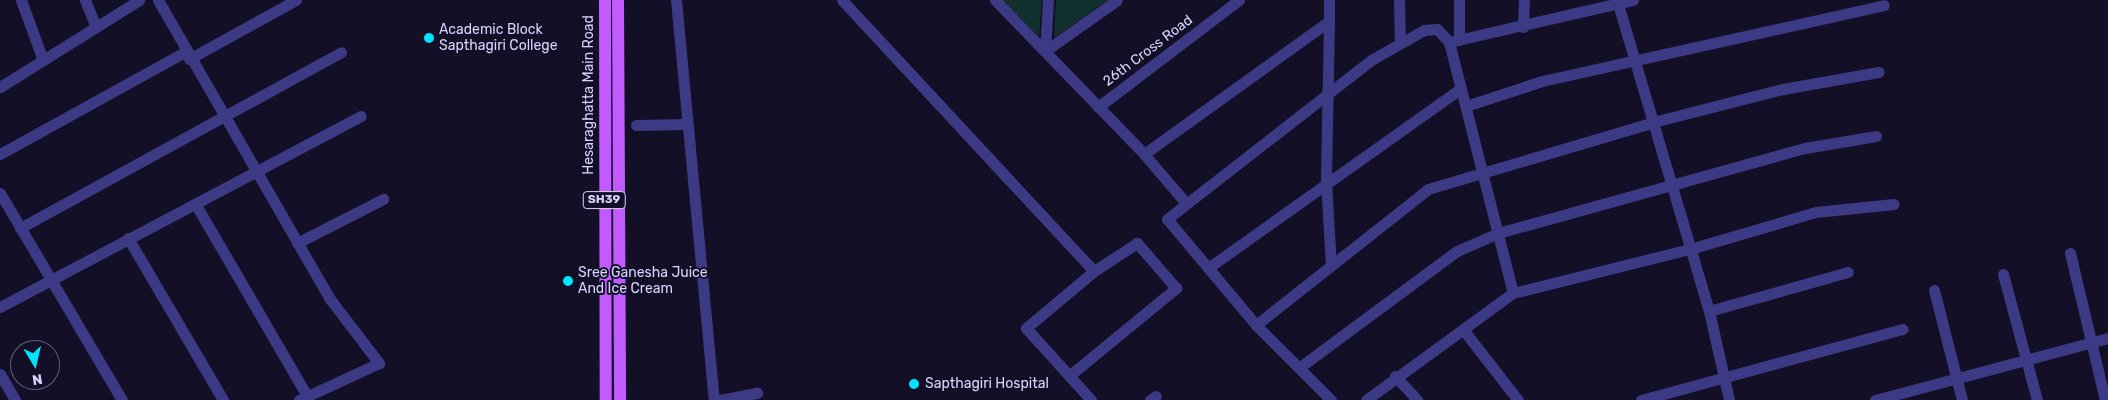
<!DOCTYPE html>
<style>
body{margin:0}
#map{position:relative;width:2108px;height:400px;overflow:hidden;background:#130f26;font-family:Rubik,sans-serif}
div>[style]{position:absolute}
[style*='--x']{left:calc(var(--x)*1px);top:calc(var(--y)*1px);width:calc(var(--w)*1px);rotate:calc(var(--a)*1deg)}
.green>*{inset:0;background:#12302f}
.minor>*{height:11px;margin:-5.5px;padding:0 5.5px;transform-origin:5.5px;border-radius:5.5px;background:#3d3a85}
.primary>*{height:12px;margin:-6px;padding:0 6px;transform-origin:6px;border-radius:6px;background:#c25bff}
.dots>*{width:14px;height:14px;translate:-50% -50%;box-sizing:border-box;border:2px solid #130f26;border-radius:50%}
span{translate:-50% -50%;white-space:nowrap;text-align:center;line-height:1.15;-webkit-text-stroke:4px #130f26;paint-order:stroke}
.shield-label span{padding:1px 4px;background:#130f26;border:1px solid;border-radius:4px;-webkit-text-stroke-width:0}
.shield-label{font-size:12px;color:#d9d4ff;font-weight:700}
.poi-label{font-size:14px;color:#d9d4ff}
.left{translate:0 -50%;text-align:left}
.street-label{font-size:14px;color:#d9d4ff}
.north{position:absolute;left:10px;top:340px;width:50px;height:50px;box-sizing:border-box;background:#130f26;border:1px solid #625e7d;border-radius:50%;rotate:171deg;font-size:14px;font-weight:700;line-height:20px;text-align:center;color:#d9d4ff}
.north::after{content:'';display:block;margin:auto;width:18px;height:22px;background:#00e5ff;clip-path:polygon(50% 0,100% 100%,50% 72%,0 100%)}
</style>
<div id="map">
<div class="green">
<i style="clip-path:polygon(1003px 0,1042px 0,1039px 37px)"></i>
<i style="clip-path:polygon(1056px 0,1108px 0,1054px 38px)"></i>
</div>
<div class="minor">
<i style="--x:21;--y:0;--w:64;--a:69.9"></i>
<i style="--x:85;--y:0;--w:29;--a:68"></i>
<i style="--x:158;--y:0;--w:345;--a:60.1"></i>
<i style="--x:330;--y:299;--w:81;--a:52.6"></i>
<i style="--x:379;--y:363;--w:88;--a:155.2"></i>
<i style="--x:676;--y:0;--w:402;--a:84.6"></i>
<i style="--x:842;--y:0;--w:370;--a:47.1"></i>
<i style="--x:995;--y:0;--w:214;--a:45.9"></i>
<i style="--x:1144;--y:154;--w:63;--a:49.5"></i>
<i style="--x:1399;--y:0;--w:43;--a:88.7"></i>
<i style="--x:1618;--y:4;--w:320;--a:73.5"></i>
<i style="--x:1709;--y:311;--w:91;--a:77.3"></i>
<i style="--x:1329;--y:21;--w:161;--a:91.1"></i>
<i style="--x:1326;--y:182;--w:83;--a:86.6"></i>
<i style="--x:1523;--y:27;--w:27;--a:-88"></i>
<i style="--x:1459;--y:40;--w:40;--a:-90"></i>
<i style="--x:1449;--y:42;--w:259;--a:75.7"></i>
<i style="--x:1045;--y:51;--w:88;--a:-35.3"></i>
<i style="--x:1045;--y:51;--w:51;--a:-86.6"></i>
<i style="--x:189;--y:59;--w:122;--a:-28.9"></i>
<i style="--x:0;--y:87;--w:164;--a:-32"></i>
<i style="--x:1466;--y:106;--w:80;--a:-18.2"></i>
<i style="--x:1542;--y:81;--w:350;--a:-12.5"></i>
<i style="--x:1098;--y:107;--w:177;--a:-37.2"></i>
<i style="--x:636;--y:125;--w:50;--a:-1.1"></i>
<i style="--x:0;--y:154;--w:211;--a:-28.9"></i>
<i style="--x:1144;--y:154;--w:228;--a:-35.7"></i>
<i style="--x:1329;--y:21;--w:21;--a:-90"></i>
<i style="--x:0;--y:193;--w:240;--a:59.5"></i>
<i style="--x:196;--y:205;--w:221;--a:59.8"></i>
<i style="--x:20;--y:228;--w:366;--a:-28.7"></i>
<i style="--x:128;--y:238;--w:188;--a:59.6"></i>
<i style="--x:297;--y:243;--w:97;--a:-27.1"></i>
<i style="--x:2070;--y:253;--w:151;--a:76.6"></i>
<i style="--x:1208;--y:268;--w:310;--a:-35.4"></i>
<i style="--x:2003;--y:274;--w:131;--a:74.9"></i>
<i style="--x:1934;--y:290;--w:114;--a:75.7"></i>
<i style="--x:0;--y:307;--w:408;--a:-27.9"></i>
<i style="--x:1709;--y:311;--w:144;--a:-15.7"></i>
<i style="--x:1256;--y:325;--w:219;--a:-38.3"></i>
<i style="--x:1428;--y:189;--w:239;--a:-16.5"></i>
<i style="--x:1657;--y:121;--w:130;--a:-14.3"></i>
<i style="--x:1783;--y:89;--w:97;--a:-10.1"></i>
<i style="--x:1465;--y:332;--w:86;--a:52.1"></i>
<i style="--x:1300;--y:367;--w:195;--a:-36.5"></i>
<i style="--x:1457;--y:251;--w:45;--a:-23.7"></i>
<i style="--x:1498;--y:233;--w:319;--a:-15.5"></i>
<i style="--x:1805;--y:148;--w:72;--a:-9.6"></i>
<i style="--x:0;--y:374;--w:30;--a:60"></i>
<i style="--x:1069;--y:376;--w:139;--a:-39.4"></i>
<i style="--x:1176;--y:288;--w:60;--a:-130.9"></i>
<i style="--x:1137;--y:243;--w:51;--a:146.9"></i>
<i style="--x:1094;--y:271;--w:89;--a:140"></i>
<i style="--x:1026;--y:328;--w:97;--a:47.9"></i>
<i style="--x:1395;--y:376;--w:33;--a:47"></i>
<i style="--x:720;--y:400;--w:38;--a:-11"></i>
<i style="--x:1150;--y:400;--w:7;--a:-34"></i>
<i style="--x:1331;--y:400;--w:106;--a:-135"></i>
<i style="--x:1256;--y:325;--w:138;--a:-130"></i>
<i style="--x:1167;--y:219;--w:259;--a:-37.9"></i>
<i style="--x:1371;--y:60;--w:61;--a:-29.5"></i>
<i style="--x:1424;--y:30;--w:13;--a:-4"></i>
<i style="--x:1437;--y:29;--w:18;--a:47"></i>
<i style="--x:1449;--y:42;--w:189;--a:-12.9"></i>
<i style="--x:1366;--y:400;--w:182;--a:-36.1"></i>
<i style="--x:1513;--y:293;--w:182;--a:-14"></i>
<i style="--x:1690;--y:249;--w:131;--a:-16.4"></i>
<i style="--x:1816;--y:212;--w:78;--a:-5.9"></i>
<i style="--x:1641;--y:400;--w:271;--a:-15.2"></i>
<i style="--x:1875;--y:400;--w:241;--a:-14.9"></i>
</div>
<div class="primary">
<i style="--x:605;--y:0;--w:400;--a:89.9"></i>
<i style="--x:618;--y:0;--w:400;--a:89.7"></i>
</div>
<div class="dots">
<i style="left:429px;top:38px;background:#00e5ff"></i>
<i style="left:568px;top:281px;background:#00e5ff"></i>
<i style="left:914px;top:384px;background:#00e5ff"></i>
</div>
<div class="shield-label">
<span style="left:604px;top:200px">SH39</span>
</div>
<div class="poi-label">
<span class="left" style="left:439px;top:38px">Academic Block<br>Sapthagiri College</span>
<span class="left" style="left:578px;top:281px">Sree Ganesha Juice<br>And Ice Cream</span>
<span class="left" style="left:925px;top:384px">Sapthagiri Hospital</span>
</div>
<div class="street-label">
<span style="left:1148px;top:51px;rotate:-37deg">26th Cross Road</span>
<span style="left:589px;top:95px;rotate:-90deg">Hesaraghatta Main Road</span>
</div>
<div class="north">N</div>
</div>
